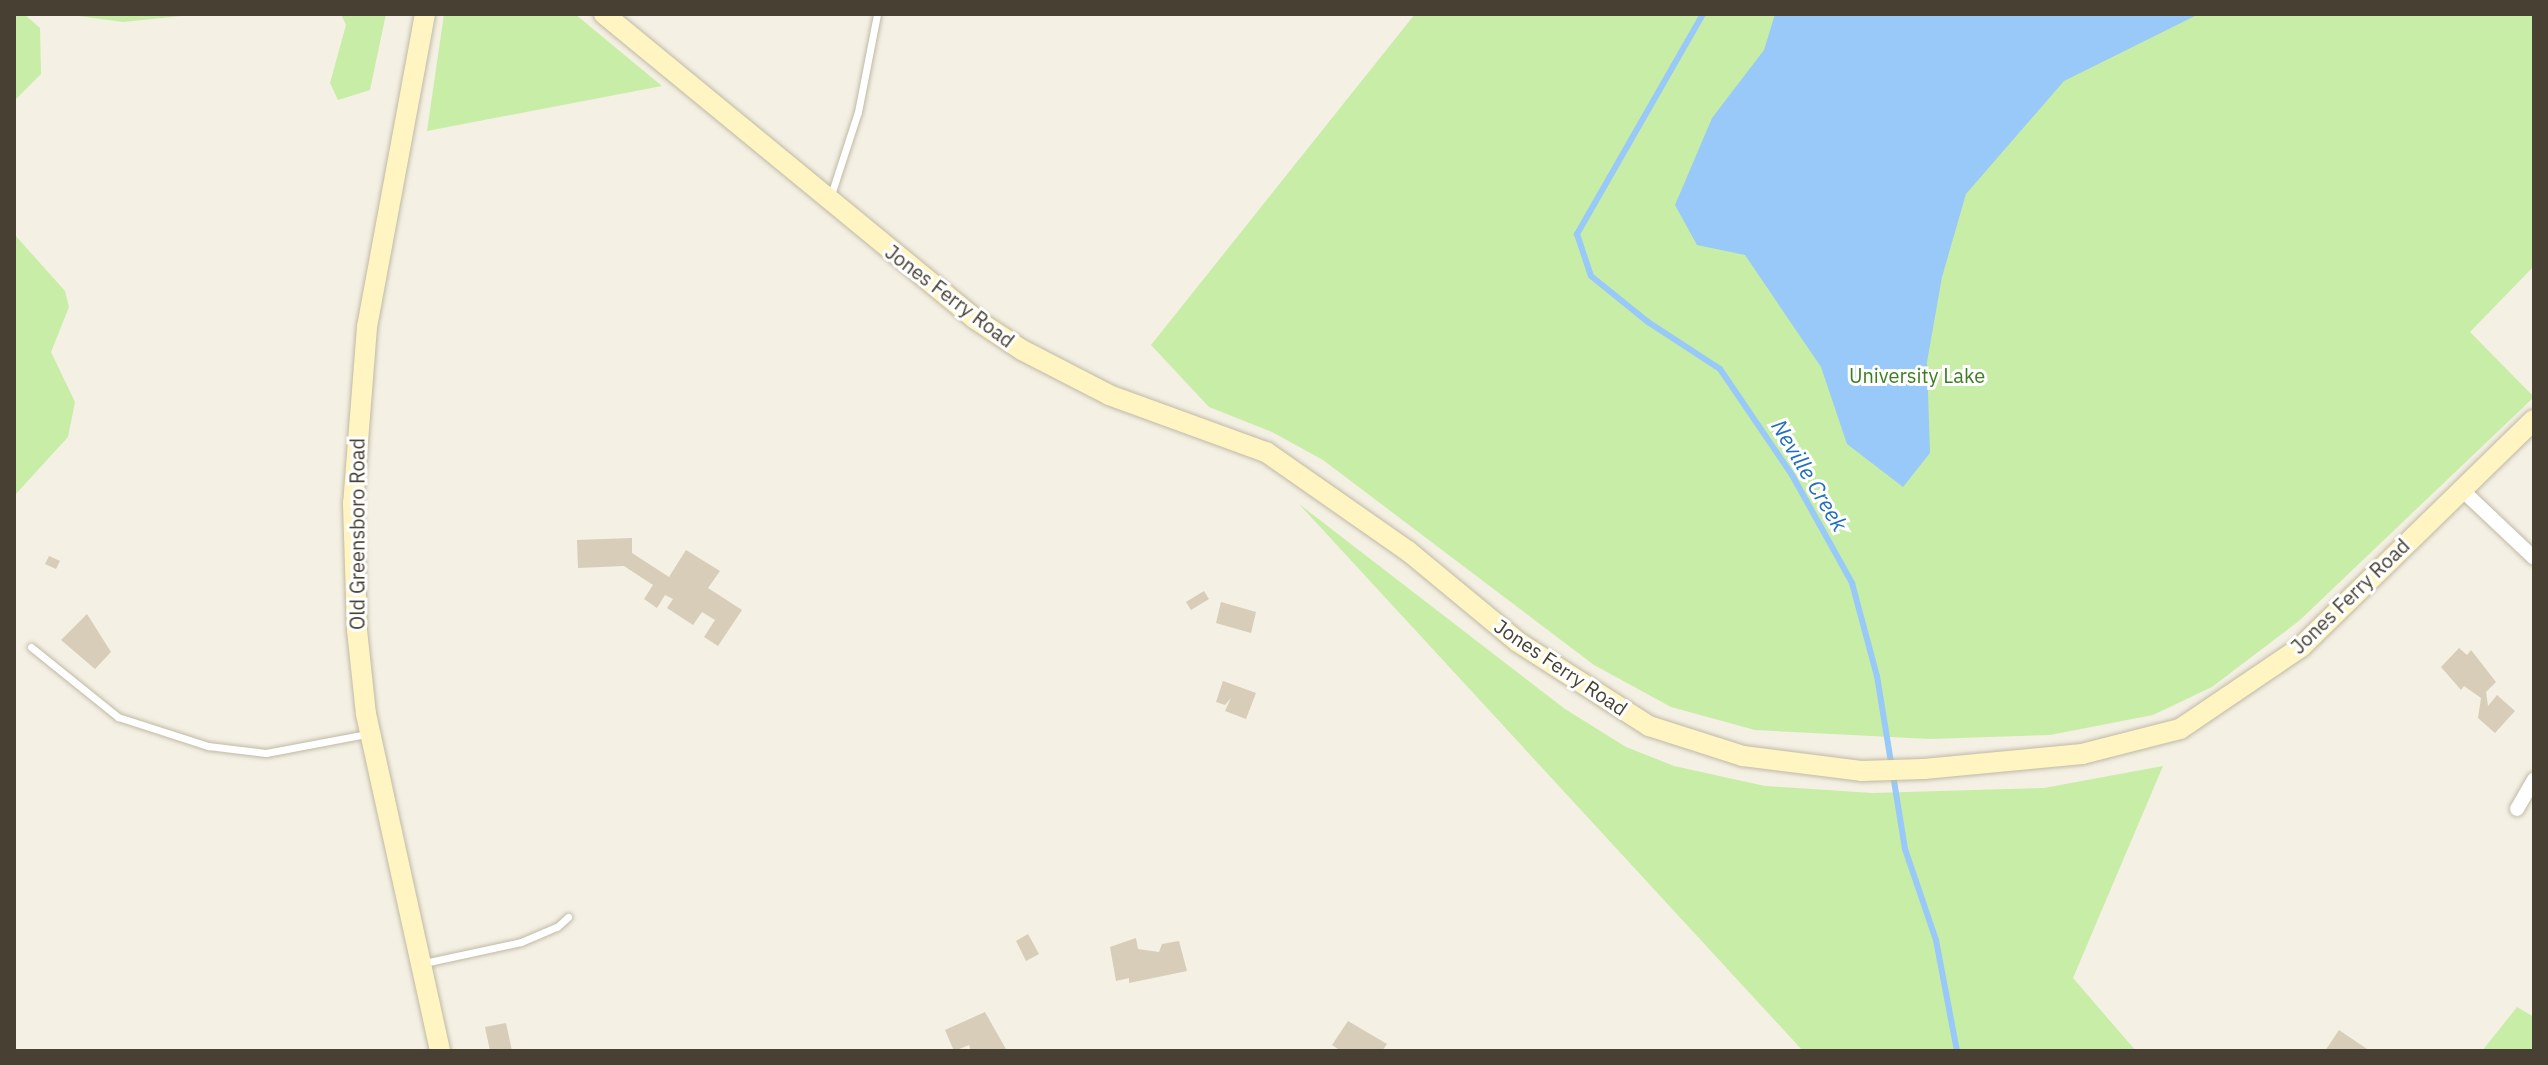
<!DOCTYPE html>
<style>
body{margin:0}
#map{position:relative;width:2548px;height:1065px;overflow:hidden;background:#f4f0e4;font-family:"IBM Plex Sans",sans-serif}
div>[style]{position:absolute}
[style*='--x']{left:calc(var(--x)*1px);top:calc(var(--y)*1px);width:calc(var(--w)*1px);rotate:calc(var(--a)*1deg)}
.green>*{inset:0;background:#c8eda7}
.water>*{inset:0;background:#98c9f8}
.stream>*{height:6px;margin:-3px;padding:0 3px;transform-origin:3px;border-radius:3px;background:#98c9f8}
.building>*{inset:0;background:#d7cdb8}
.roads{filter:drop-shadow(0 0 2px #c0b9a5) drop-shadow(0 0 2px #c0b9a5)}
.lane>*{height:7px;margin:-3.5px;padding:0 3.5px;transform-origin:3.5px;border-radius:3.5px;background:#fff}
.street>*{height:14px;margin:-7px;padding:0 7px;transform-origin:7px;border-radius:7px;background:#fff}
.secondary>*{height:20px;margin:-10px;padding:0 10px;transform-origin:10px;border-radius:10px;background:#fff5c3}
span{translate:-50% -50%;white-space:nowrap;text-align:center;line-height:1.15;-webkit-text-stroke:6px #fff;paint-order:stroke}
.street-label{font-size:20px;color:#474033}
.park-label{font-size:20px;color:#3c7e20}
.water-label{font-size:22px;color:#216fbe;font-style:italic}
.frame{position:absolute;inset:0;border:16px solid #474033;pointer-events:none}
</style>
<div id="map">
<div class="green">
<i style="clip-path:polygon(14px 14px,24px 14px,40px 28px,41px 74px,14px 101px)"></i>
<i style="clip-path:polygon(63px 14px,201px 14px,123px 22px)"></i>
<i style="clip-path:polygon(341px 14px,386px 14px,370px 90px,338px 100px,330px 83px,346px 25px)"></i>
<i style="clip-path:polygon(444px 14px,575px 14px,662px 86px,427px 131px)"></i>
<i style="clip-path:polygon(1415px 14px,2534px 14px,2534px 266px,2470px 332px,2534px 397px,2300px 620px,2212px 687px,2153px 715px,2050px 735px,1930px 739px,1755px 730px,1671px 707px,1594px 665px,1323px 460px,1272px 432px,1209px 407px,1151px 345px)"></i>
<i style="clip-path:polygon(14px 234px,65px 291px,69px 307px,51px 352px,75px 402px,68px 437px,14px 496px)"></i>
<i style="clip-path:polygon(1299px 504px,1565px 709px,1626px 747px,1674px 766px,1765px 786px,1872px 793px,2044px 788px,2163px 766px,2073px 978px,2136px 1051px,1803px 1051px)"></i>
<i style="clip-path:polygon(2517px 1007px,2534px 1017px,2534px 1051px,2482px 1051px)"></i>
</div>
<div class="water">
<i style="clip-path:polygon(1775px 14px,2199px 14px,2064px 81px,1966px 194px,1942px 277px,1927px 362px,1930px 453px,1903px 487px,1847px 444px,1821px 367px,1745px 255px,1697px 245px,1675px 205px,1712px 118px,1764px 50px)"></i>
</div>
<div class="stream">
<i style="--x:1703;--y:14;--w:254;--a:119.8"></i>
<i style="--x:1577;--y:234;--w:44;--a:71.6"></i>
<i style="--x:1591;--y:276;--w:73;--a:38.9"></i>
<i style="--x:1648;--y:322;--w:86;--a:33.1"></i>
<i style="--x:1720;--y:369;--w:128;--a:55.8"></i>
<i style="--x:1792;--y:475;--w:124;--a:60.9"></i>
<i style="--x:1852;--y:583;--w:96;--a:75"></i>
<i style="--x:1877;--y:676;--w:175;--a:80.8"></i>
<i style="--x:1905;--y:849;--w:96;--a:71.2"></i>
<i style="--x:1936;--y:940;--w:113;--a:79.3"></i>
</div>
<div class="building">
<i style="clip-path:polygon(632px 538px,632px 553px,669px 577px,686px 550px,720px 571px,708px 588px,742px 610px,718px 646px,704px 637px,715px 620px,702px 612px,693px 625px,667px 608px,673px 599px,665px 595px,657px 608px,644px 599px,653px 585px,624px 566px,578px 568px,577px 540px)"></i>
<i style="clip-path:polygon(49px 556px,60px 561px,56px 569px,45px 564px)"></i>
<i style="clip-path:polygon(1204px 591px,1209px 599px,1191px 610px,1186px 602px)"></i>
<i style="clip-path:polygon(1221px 602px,1256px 612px,1251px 633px,1216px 623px)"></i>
<i style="clip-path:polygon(87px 614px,111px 652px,95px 669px,61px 640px)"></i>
<i style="clip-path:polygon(2459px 648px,2467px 655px,2471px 650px,2496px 682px,2486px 692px,2488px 706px,2497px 695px,2515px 711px,2495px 733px,2478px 718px,2481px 698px,2464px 686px,2461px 690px,2441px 667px)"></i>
<i style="clip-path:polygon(1223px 681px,1256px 693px,1246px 719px,1225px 711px,1231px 698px,1225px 705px,1216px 702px)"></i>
<i style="clip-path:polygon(1028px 934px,1039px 954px,1026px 961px,1016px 941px)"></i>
<i style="clip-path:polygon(1136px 938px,1138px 949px,1159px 952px,1162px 944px,1179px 941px,1187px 971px,1129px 983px,1129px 978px,1116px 981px,1110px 947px)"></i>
<i style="clip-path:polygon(985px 1012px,1007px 1051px,971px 1051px,969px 1045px,954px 1051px,945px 1030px)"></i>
<i style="clip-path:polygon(1348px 1021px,1387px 1044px,1382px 1051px,1341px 1051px,1332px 1045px)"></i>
<i style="clip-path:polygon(506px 1023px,512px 1051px,490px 1051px,485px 1027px)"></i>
<i style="clip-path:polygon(2339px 1030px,2370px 1051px,2325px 1051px)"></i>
</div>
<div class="roads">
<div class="lane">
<i style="--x:830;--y:198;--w:90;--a:-72"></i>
<i style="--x:858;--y:112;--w:100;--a:-79"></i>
<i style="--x:31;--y:647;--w:112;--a:38.8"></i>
<i style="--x:118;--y:717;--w:95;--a:17.9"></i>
<i style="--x:208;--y:746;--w:58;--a:6.9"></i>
<i style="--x:266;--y:753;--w:103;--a:-10.7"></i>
<i style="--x:424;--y:963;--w:99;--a:-12.2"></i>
<i style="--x:521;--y:942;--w:39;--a:-23"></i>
<i style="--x:557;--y:927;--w:15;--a:-42"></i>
</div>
<div class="street">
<i style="--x:2461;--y:489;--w:100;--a:43.4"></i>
<i style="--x:2517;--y:809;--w:34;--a:-60"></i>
</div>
<div class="secondary">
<i style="--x:425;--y:14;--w:318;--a:100.5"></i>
<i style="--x:367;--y:327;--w:177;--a:94.5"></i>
<i style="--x:353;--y:503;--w:127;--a:88.2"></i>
<i style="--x:357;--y:630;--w:84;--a:83.9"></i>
<i style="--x:366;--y:714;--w:345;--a:77.6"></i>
<i style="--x:604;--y:14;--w:480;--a:39.4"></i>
<i style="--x:975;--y:319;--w:56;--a:33.4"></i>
<i style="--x:1022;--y:350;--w:98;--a:27.3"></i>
<i style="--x:1109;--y:395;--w:167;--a:20"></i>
<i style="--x:1266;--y:452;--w:173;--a:34.9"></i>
<i style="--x:1408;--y:551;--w:143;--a:39.6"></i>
<i style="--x:1518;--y:642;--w:156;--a:32.7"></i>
<i style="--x:1649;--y:726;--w:99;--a:17.7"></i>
<i style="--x:1743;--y:756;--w:119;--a:7.2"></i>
<i style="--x:1861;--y:771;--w:63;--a:-1.8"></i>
<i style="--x:1924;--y:769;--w:159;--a:-5.4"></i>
<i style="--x:2082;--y:754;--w:101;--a:-14.3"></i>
<i style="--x:2180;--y:729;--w:146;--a:-34.1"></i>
<i style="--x:2301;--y:647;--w:325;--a:-44.3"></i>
</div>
</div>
<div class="street-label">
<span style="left:950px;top:296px;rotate:37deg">Jones Ferry Road</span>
<span style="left:357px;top:534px;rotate:-90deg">Old Greensboro Road</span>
<span style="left:2350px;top:596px;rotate:-44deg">Jones Ferry Road</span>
<span style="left:1561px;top:667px;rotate:34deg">Jones Ferry Road</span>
</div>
<div class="park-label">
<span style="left:1917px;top:375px">University Lake</span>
</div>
<div class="water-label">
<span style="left:1810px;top:475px;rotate:59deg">Neville Creek</span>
</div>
<div class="frame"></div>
</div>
